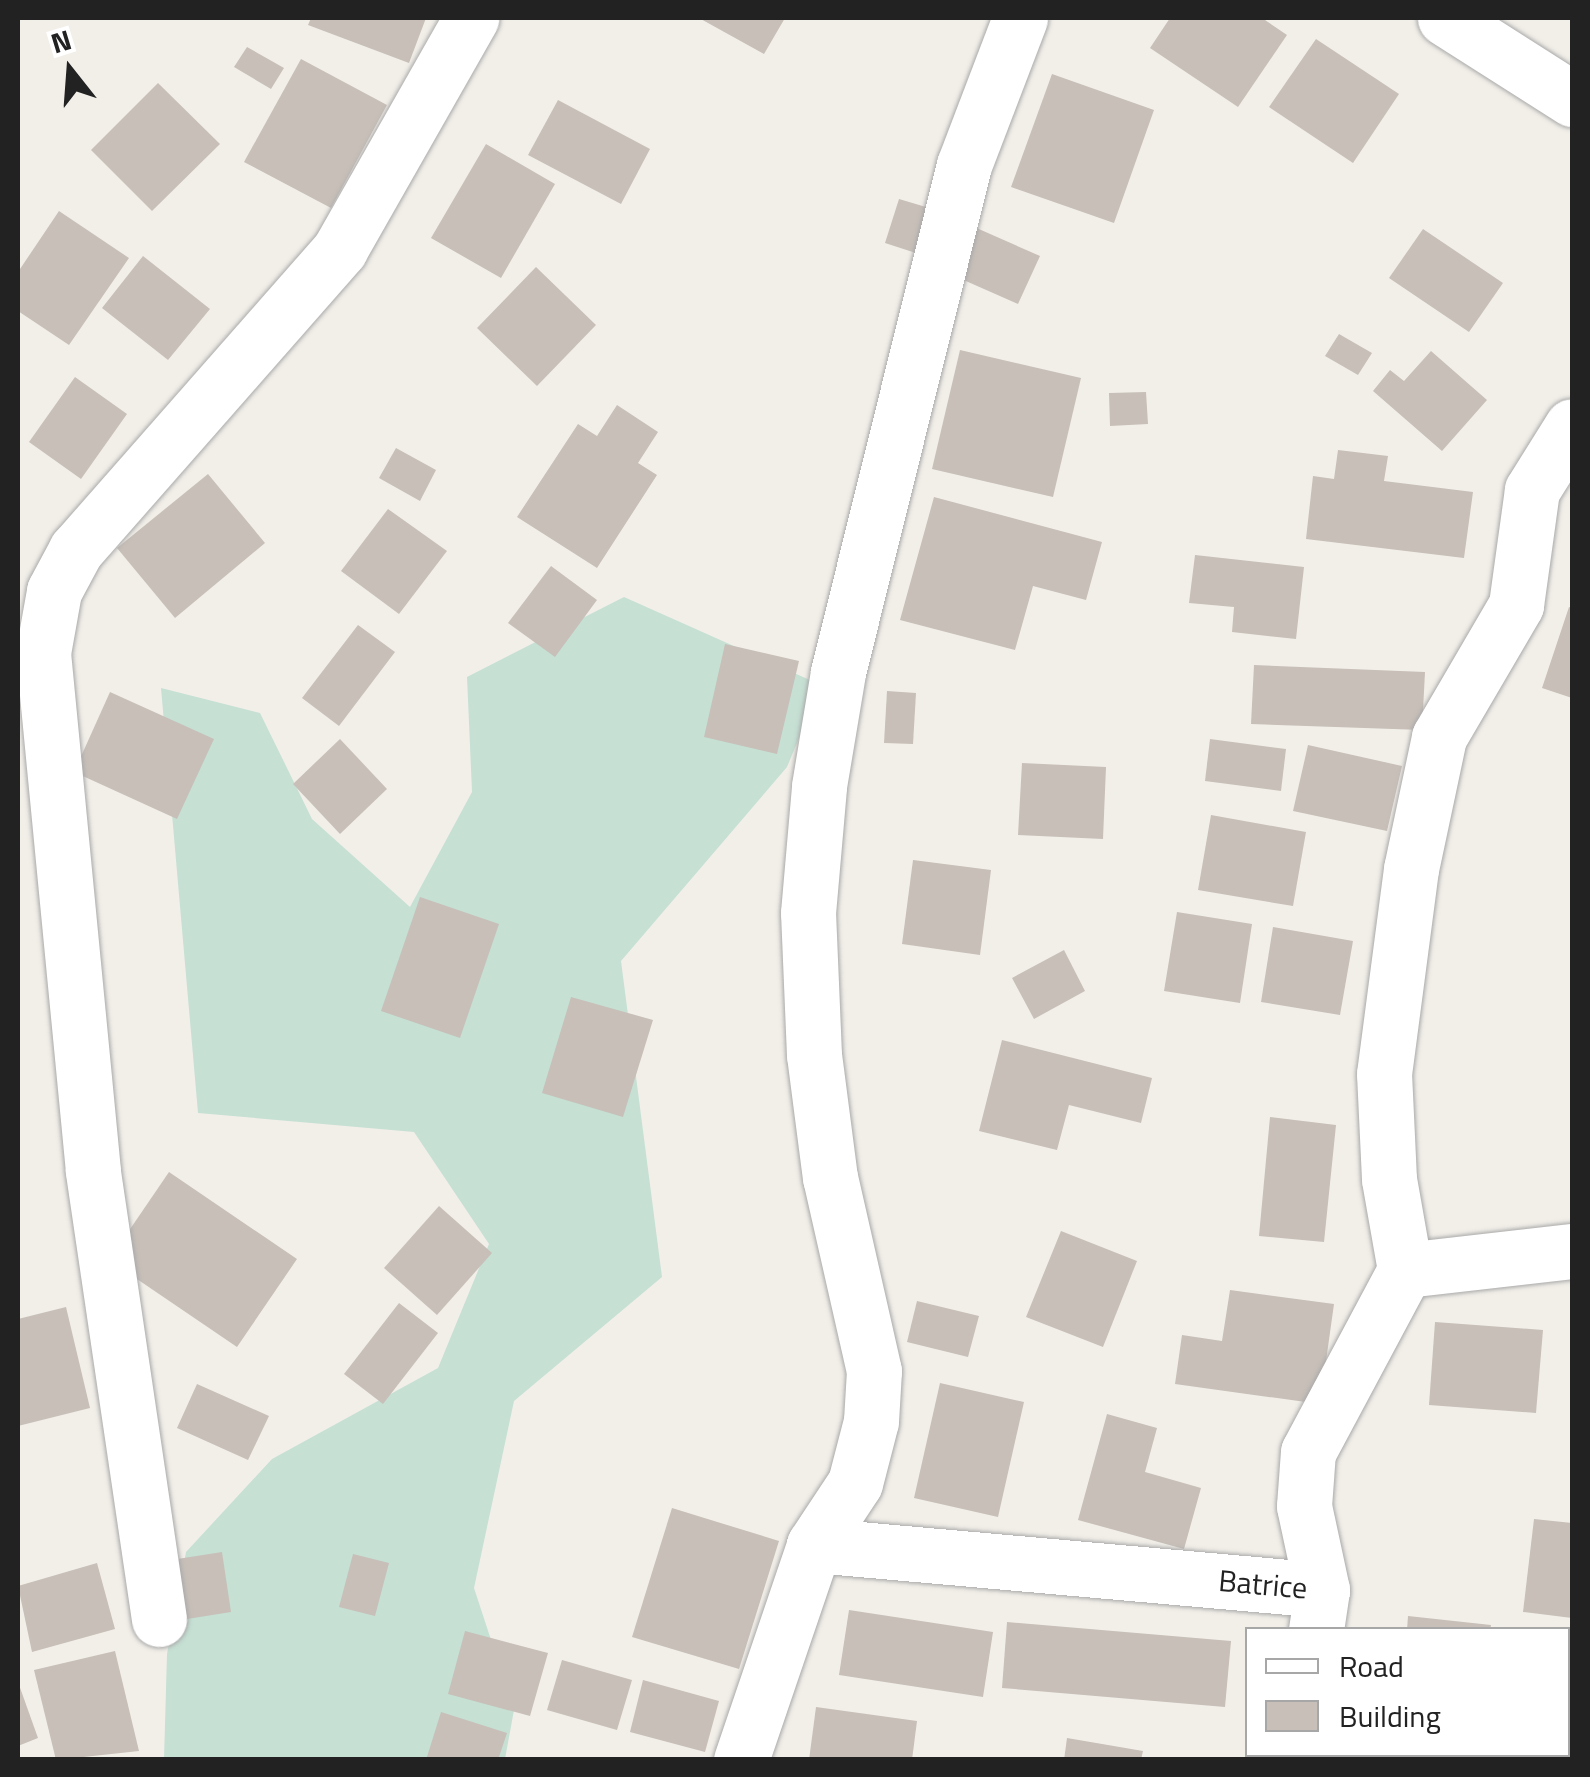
<!DOCTYPE html>
<style>
body{margin:0}
#map{position:relative;width:1590px;height:1777px;overflow:hidden;background:#f2efe9;font-family:"Titillium Web",sans-serif}
div>[style]{position:absolute}
[style*='--x']{left:calc(var(--x)*1px);top:calc(var(--y)*1px);width:calc(var(--w)*1px);rotate:calc(var(--a)*1deg)}
.wetland>*{inset:0;background:#c6e0d4}
.building>*{inset:0;background:#c7bfb8}
.roads{filter:drop-shadow(0 0 2px #a9a9a9) drop-shadow(0 0 2px #a9a9a9)}
.minor>*{height:55px;margin:-27.5px;padding:0 27.5px;transform-origin:27.5px;border-radius:27.5px;background:#fff}
span{translate:-50% -50%;white-space:nowrap;text-align:center;line-height:1.15;-webkit-text-stroke:8px #fff;paint-order:stroke}
.street-label{font-size:30px;color:#222}
.frame{position:absolute;inset:0;border:20px solid #222;pointer-events:none}
.legend{position:absolute;left:1245px;top:1627px;width:325px;height:130px;box-sizing:border-box;background:#fff;border:2px solid #a7a7a7;margin:0;padding:12px 18px;list-style:none;font-size:30px;color:#222}
.legend li{display:flex;align-items:center;gap:20px;height:50px}
.legend b{width:50px;border:2px solid #a7a7a7}
.north{position:absolute;left:20px;top:20px;width:100px;height:100px;-webkit-text-stroke:8px #fff;paint-order:stroke;rotate:343deg;font-size:28px;font-weight:700;line-height:40px;text-align:center;color:#222}
.north::after{content:'';display:block;margin:auto;width:35px;height:45px;background:#222;clip-path:polygon(50% 0,100% 100%,50% 72%,0 100%)}
</style>
<div id="map">
<div class="wetland">
<i style="clip-path:polygon(624px 597px,821px 685px,787px 767px,621px 961px,662px 1277px,514px 1401px,474px 1588px,514px 1710px,505px 1759px,164px 1759px,167px 1654px,186px 1552px,272px 1459px,438px 1368px,489px 1244px,414px 1132px,198px 1113px,161px 688px,260px 713px,312px 819px,410px 907px,472px 792px,467px 677px)"></i>
</div>
<div class="building">
<i style="clip-path:polygon(311px 18px,426px 18px,409px 63px,308px 25px)"></i>
<i style="clip-path:polygon(699px 18px,785px 18px,764px 54px)"></i>
<i style="clip-path:polygon(1170px 18px,1262px 18px,1287px 35px,1238px 107px,1150px 48px)"></i>
<i style="clip-path:polygon(1316px 39px,1399px 94px,1353px 163px,1269px 107px)"></i>
<i style="clip-path:polygon(247px 47px,284px 68px,271px 89px,234px 67px)"></i>
<i style="clip-path:polygon(301px 59px,387px 105px,331px 208px,244px 162px)"></i>
<i style="clip-path:polygon(1052px 74px,1154px 110px,1114px 223px,1011px 187px)"></i>
<i style="clip-path:polygon(158px 83px,220px 144px,152px 211px,91px 150px)"></i>
<i style="clip-path:polygon(558px 100px,650px 149px,621px 204px,528px 155px)"></i>
<i style="clip-path:polygon(486px 144px,555px 184px,501px 278px,431px 238px)"></i>
<i style="clip-path:polygon(899px 199px,936px 210px,922px 255px,885px 243px)"></i>
<i style="clip-path:polygon(59px 211px,129px 258px,69px 345px,18px 311px,18px 272px)"></i>
<i style="clip-path:polygon(972px 226px,1040px 256px,1018px 304px,950px 274px)"></i>
<i style="clip-path:polygon(1423px 229px,1503px 283px,1469px 332px,1389px 278px)"></i>
<i style="clip-path:polygon(143px 256px,210px 309px,168px 360px,102px 308px)"></i>
<i style="clip-path:polygon(536px 267px,596px 325px,537px 386px,477px 328px)"></i>
<i style="clip-path:polygon(1339px 334px,1372px 353px,1358px 375px,1325px 356px)"></i>
<i style="clip-path:polygon(960px 350px,1081px 378px,1053px 497px,932px 469px)"></i>
<i style="clip-path:polygon(1431px 351px,1487px 400px,1442px 451px,1373px 391px,1390px 370px,1404px 381px)"></i>
<i style="clip-path:polygon(75px 377px,127px 414px,81px 479px,29px 442px)"></i>
<i style="clip-path:polygon(1146px 392px,1148px 424px,1110px 426px,1109px 393px)"></i>
<i style="clip-path:polygon(617px 405px,658px 432px,638px 463px,657px 475px,597px 568px,517px 517px,578px 424px,597px 436px)"></i>
<i style="clip-path:polygon(396px 448px,436px 470px,420px 501px,379px 478px)"></i>
<i style="clip-path:polygon(1338px 450px,1388px 456px,1384px 481px,1473px 492px,1464px 558px,1306px 539px,1313px 476px,1334px 479px)"></i>
<i style="clip-path:polygon(208px 474px,265px 543px,175px 618px,117px 548px)"></i>
<i style="clip-path:polygon(934px 497px,1102px 542px,1086px 600px,1033px 586px,1015px 650px,900px 620px)"></i>
<i style="clip-path:polygon(388px 509px,447px 551px,399px 614px,341px 571px)"></i>
<i style="clip-path:polygon(1195px 555px,1304px 567px,1296px 639px,1232px 632px,1234px 607px,1189px 603px)"></i>
<i style="clip-path:polygon(551px 566px,597px 600px,555px 657px,508px 623px)"></i>
<i style="clip-path:polygon(1569px 607px,1572px 608px,1572px 698px,1542px 688px)"></i>
<i style="clip-path:polygon(358px 625px,395px 652px,339px 726px,302px 698px)"></i>
<i style="clip-path:polygon(725px 644px,799px 661px,777px 754px,704px 737px)"></i>
<i style="clip-path:polygon(1254px 665px,1425px 672px,1422px 730px,1251px 724px)"></i>
<i style="clip-path:polygon(887px 691px,916px 693px,913px 744px,884px 743px)"></i>
<i style="clip-path:polygon(110px 692px,214px 739px,177px 819px,74px 772px)"></i>
<i style="clip-path:polygon(340px 739px,387px 789px,340px 834px,293px 784px)"></i>
<i style="clip-path:polygon(1210px 739px,1286px 749px,1281px 791px,1205px 781px)"></i>
<i style="clip-path:polygon(1308px 745px,1402px 766px,1387px 831px,1293px 811px)"></i>
<i style="clip-path:polygon(1022px 763px,1106px 767px,1103px 839px,1018px 835px)"></i>
<i style="clip-path:polygon(1211px 815px,1306px 832px,1293px 906px,1198px 890px)"></i>
<i style="clip-path:polygon(913px 860px,991px 870px,980px 955px,902px 944px)"></i>
<i style="clip-path:polygon(420px 897px,499px 924px,460px 1038px,381px 1011px)"></i>
<i style="clip-path:polygon(1177px 912px,1252px 924px,1240px 1003px,1164px 991px)"></i>
<i style="clip-path:polygon(1273px 927px,1353px 941px,1340px 1015px,1261px 1002px)"></i>
<i style="clip-path:polygon(1064px 950px,1085px 991px,1034px 1019px,1012px 978px)"></i>
<i style="clip-path:polygon(571px 997px,653px 1020px,623px 1117px,542px 1093px)"></i>
<i style="clip-path:polygon(1002px 1040px,1152px 1078px,1141px 1123px,1069px 1105px,1057px 1150px,979px 1131px)"></i>
<i style="clip-path:polygon(1270px 1117px,1336px 1125px,1324px 1242px,1259px 1236px)"></i>
<i style="clip-path:polygon(169px 1172px,297px 1259px,237px 1347px,109px 1260px)"></i>
<i style="clip-path:polygon(439px 1206px,492px 1253px,437px 1315px,384px 1268px)"></i>
<i style="clip-path:polygon(1061px 1231px,1137px 1261px,1103px 1347px,1026px 1317px)"></i>
<i style="clip-path:polygon(1230px 1290px,1334px 1304px,1320px 1404px,1175px 1384px,1182px 1335px,1222px 1341px)"></i>
<i style="clip-path:polygon(917px 1301px,979px 1316px,968px 1357px,907px 1342px)"></i>
<i style="clip-path:polygon(399px 1303px,438px 1333px,383px 1404px,344px 1374px)"></i>
<i style="clip-path:polygon(66px 1307px,90px 1408px,18px 1426px,18px 1319px)"></i>
<i style="clip-path:polygon(1435px 1322px,1543px 1330px,1536px 1413px,1429px 1405px)"></i>
<i style="clip-path:polygon(940px 1383px,1024px 1402px,998px 1517px,914px 1498px)"></i>
<i style="clip-path:polygon(197px 1384px,269px 1416px,248px 1460px,177px 1428px)"></i>
<i style="clip-path:polygon(1107px 1414px,1157px 1428px,1145px 1472px,1201px 1488px,1184px 1549px,1078px 1520px)"></i>
<i style="clip-path:polygon(672px 1508px,779px 1541px,739px 1669px,632px 1637px)"></i>
<i style="clip-path:polygon(1534px 1519px,1572px 1523px,1572px 1618px,1523px 1612px)"></i>
<i style="clip-path:polygon(222px 1552px,231px 1612px,181px 1620px,171px 1560px)"></i>
<i style="clip-path:polygon(353px 1554px,389px 1563px,375px 1616px,339px 1607px)"></i>
<i style="clip-path:polygon(97px 1563px,115px 1629px,32px 1652px,18px 1586px)"></i>
<i style="clip-path:polygon(849px 1610px,993px 1632px,983px 1697px,839px 1675px)"></i>
<i style="clip-path:polygon(1408px 1616px,1491px 1625px,1490px 1630px,1407px 1630px)"></i>
<i style="clip-path:polygon(1007px 1622px,1231px 1641px,1225px 1707px,1002px 1688px)"></i>
<i style="clip-path:polygon(465px 1631px,548px 1653px,530px 1716px,448px 1694px)"></i>
<i style="clip-path:polygon(115px 1651px,139px 1751px,56px 1760px,34px 1670px)"></i>
<i style="clip-path:polygon(562px 1660px,632px 1680px,617px 1730px,547px 1710px)"></i>
<i style="clip-path:polygon(643px 1680px,719px 1701px,705px 1752px,630px 1732px)"></i>
<i style="clip-path:polygon(18px 1682px,38px 1738px,18px 1746px)"></i>
<i style="clip-path:polygon(816px 1707px,917px 1721px,912px 1760px,809px 1760px)"></i>
<i style="clip-path:polygon(441px 1712px,507px 1733px,498px 1760px,426px 1760px)"></i>
<i style="clip-path:polygon(1067px 1738px,1143px 1751px,1141px 1760px,1064px 1760px)"></i>
</div>
<div class="roads">
<div class="minor">
<i style="--x:1445;--y:18;--w:151;--a:32.5"></i>
<i style="--x:1405;--y:1270;--w:92;--a:-100"></i>
<i style="--x:1389;--y:1179;--w:105;--a:-92.7"></i>
<i style="--x:1384;--y:1074;--w:207;--a:-82.5"></i>
<i style="--x:1411;--y:869;--w:135;--a:-78"></i>
<i style="--x:1439;--y:737;--w:153;--a:-59.7"></i>
<i style="--x:1516;--y:605;--w:116;--a:-82.1"></i>
<i style="--x:1532;--y:490;--w:75;--a:-58"></i>
<i style="--x:1405;--y:1270;--w:168;--a:-6.5"></i>
<i style="--x:814;--y:1545;--w:510;--a:5.06"></i>
<i style="--x:159;--y:1619;--w:453;--a:-98.4"></i>
<i style="--x:93;--y:1171;--w:520;--a:-95.51"></i>
<i style="--x:43;--y:653;--w:63;--a:-79.9"></i>
<i style="--x:54;--y:591;--w:47;--a:-61.8"></i>
<i style="--x:76;--y:550;--w:400;--a:-48.7"></i>
<i style="--x:340;--y:249;--w:266;--a:-60.4"></i>
<i style="--x:1316;--y:1630;--w:40;--a:-81.5"></i>
<i style="--x:1322;--y:1590;--w:86;--a:-102.1"></i>
<i style="--x:1304;--y:1506;--w:54;--a:-85.8"></i>
<i style="--x:1308;--y:1452;--w:206;--a:-61.9"></i>
<i style="--x:741;--y:1760;--w:227;--a:-71.2"></i>
<i style="--x:814;--y:1545;--w:74;--a:-56.5"></i>
<i style="--x:855;--y:1483;--w:64;--a:-75.5"></i>
<i style="--x:871;--y:1421;--w:50;--a:-86.6"></i>
<i style="--x:874;--y:1371;--w:198;--a:-102.8"></i>
<i style="--x:830;--y:1178;--w:124;--a:-97.4"></i>
<i style="--x:814;--y:1055;--w:142;--a:-92.4"></i>
<i style="--x:808;--y:913;--w:127;--a:-85"></i>
<i style="--x:819;--y:786;--w:116;--a:-80.5"></i>
<i style="--x:838;--y:672;--w:522;--a:-76.04"></i>
<i style="--x:964;--y:165;--w:157;--a:-69.1"></i>
<i style="--x:1295;--y:1760;--w:6;--a:-81"></i>
</div>
</div>
<div class="street-label">
<span style="left:1263px;top:1584px;rotate:5deg">Batrice</span>
</div>
<div class="frame"></div>
<ul class="legend">
<li><b style="height:12px;background:#fff"></b>Road</li>
<li><b style="height:28px;background:#c7bfb8"></b>Building</li>
</ul>
<div class="north">N</div>
</div>
